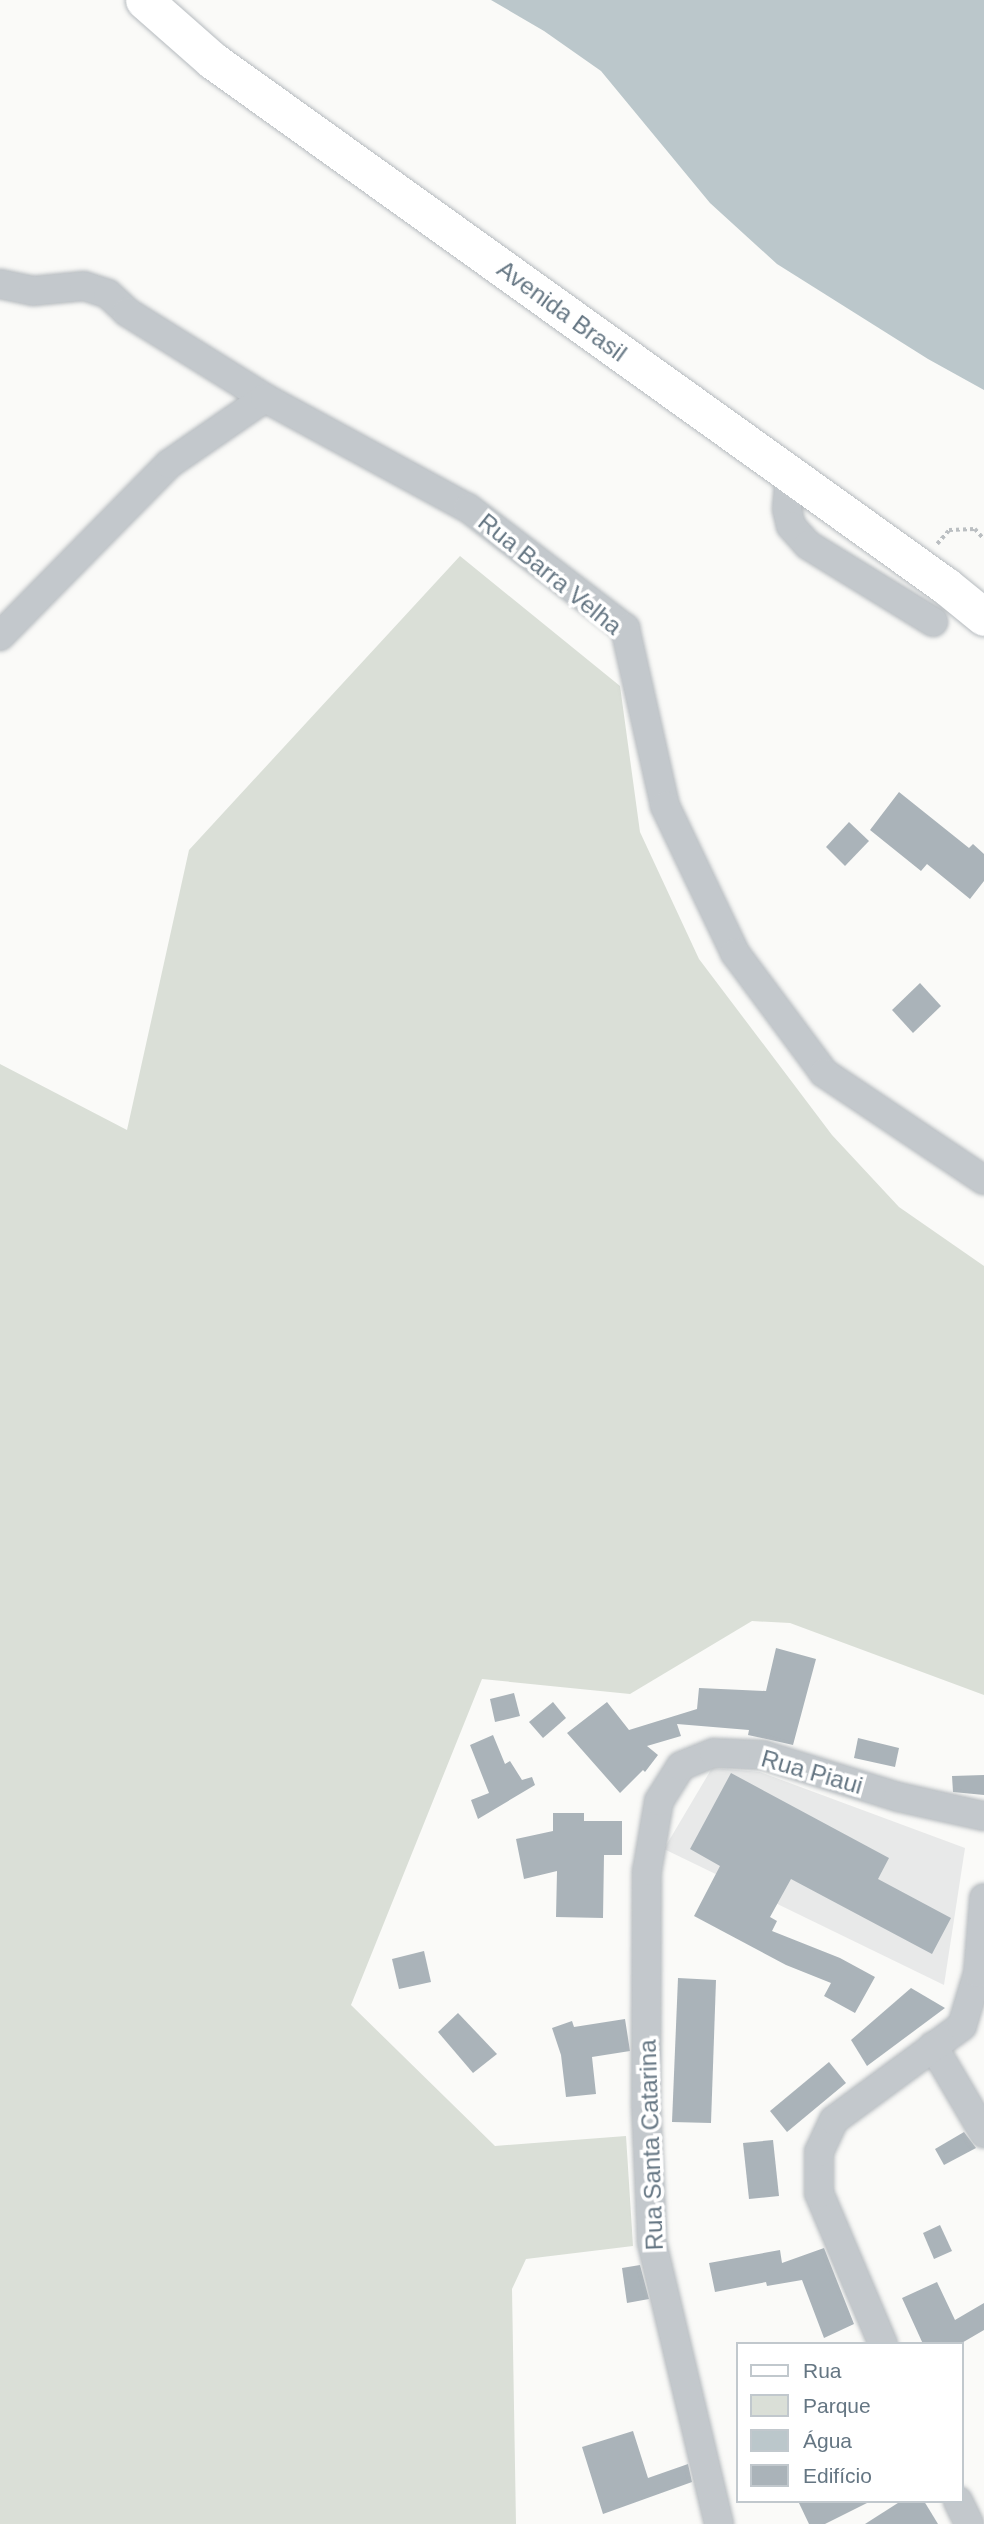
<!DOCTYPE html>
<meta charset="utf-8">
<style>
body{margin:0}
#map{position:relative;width:984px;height:2524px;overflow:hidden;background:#fafaf8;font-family:Arial,sans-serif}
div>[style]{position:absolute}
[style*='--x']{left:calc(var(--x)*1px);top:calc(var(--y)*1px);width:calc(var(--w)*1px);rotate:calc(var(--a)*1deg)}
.built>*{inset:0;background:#e8e9e9}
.green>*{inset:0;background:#dadfd7}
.water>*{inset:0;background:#bbc7cb}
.building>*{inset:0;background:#aab3b9}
.path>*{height:3.5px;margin-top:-1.75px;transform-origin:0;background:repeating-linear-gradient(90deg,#bbbfc2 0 3.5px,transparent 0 7px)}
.roads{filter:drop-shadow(0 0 2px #b5babe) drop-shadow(0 0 2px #b5babe)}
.minor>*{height:28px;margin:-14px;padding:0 14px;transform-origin:14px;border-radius:14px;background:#c3c8cc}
.major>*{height:37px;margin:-18.5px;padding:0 18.5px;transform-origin:18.5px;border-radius:18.5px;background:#fff}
span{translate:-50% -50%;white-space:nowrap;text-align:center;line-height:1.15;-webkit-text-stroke:7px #fff;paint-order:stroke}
.street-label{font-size:24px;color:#657683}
.legend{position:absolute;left:736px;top:2342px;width:228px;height:161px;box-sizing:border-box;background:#fff;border:2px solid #c1c8cd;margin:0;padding:9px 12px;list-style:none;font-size:21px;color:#657683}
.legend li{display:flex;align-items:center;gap:14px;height:35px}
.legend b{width:35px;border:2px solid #c1c8cd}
</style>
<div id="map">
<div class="built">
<i style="clip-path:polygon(712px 1768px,760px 1772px,965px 1848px,944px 1985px,664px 1849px)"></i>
</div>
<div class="green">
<i style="clip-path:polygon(460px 556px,620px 686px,640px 832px,699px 959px,832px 1135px,899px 1207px,984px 1266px,984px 1695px,790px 1623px,752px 1621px,630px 1694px,482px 1679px,351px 2005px,495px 2146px,626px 2136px,633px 2246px,526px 2259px,512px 2289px,516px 2524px,0 2524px,0 1064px,127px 1130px,189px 850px)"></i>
</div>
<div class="water">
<i style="clip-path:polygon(491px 0,984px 0,984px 390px,928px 359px,777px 264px,710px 203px,601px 71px,544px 31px)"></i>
</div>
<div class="building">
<i style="clip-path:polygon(899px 792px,969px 848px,973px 844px,984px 854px,984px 881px,970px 899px,927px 864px,921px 871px,870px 830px)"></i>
<i style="clip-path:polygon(849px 822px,869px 841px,845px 866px,826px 847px)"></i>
<i style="clip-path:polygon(920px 983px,941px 1006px,913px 1033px,892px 1010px)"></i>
<i style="clip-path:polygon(776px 1648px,816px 1659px,793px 1745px,748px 1735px,749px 1730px,677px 1724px,681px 1736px,647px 1746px,658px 1755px,645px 1772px,643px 1770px,620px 1793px,567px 1733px,607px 1702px,629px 1730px,697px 1709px,699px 1688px,766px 1691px)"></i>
<i style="clip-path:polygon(514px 1693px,520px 1716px,495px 1722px,490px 1699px)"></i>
<i style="clip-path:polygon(553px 1702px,566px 1718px,543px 1738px,529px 1722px)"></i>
<i style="clip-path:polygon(493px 1735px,505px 1764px,510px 1761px,522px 1780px,532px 1777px,535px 1785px,478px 1819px,471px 1800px,489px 1793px,470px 1745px)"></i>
<i style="clip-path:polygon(858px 1738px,899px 1748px,895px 1767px,854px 1758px)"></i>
<i style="clip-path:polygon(731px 1773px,889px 1858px,878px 1879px,951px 1918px,932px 1954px,791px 1879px,770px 1917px,777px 1921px,772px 1931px,840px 1958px,875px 1977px,855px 2013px,824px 1996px,831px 1983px,786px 1965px,694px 1916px,720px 1866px,690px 1849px)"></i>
<i style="clip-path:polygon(984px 1775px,984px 1795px,953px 1792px,952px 1776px)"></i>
<i style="clip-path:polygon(553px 1813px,584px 1813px,584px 1821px,622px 1821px,622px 1855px,604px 1855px,603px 1918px,556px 1917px,557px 1871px,524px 1879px,516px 1839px,553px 1831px)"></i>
<i style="clip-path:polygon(424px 1951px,431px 1982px,399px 1989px,392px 1959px)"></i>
<i style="clip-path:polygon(678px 1978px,716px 1980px,711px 2123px,672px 2122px)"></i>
<i style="clip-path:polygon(911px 1988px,945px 2008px,867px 2066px,851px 2040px)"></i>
<i style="clip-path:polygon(458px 2013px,497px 2054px,473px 2073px,438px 2032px)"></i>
<i style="clip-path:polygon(625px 2019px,630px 2051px,592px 2057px,596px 2094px,566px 2097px,561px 2055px,552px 2028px,572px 2021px,574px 2027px)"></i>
<i style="clip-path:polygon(829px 2062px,846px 2083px,787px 2132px,770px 2111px)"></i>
<i style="clip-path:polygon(964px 2132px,976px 2148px,944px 2165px,935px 2149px)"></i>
<i style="clip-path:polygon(773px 2140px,779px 2196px,749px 2199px,743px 2143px)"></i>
<i style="clip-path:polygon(940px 2225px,952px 2251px,934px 2259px,923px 2233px)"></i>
<i style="clip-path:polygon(824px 2248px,854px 2324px,824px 2338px,802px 2280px,767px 2286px,766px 2282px,715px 2292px,709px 2263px,780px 2250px,782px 2263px)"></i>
<i style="clip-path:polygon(640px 2265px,649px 2299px,627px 2303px,622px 2268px)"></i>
<i style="clip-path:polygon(937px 2282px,955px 2320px,984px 2303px,984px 2330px,960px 2344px,923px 2344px,902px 2298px)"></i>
<i style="clip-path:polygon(633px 2431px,648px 2478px,688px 2464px,692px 2482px,603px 2514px,582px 2447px)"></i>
<i style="clip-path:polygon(798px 2501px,871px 2501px,825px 2524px,809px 2524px)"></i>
<i style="clip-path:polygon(901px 2501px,924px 2501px,938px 2524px,865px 2524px)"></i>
</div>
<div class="path">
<i style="--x:937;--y:544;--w:18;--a:-49"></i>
<i style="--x:949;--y:530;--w:26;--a:-2"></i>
<i style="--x:975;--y:529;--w:13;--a:48"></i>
</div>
<div class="roads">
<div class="minor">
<i style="--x:0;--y:284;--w:34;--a:12"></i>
<i style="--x:33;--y:291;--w:51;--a:-5.6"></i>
<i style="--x:84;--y:286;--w:25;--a:18"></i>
<i style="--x:108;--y:294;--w:26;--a:43"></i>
<i style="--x:127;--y:312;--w:163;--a:31.9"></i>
<i style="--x:790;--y:474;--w:35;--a:95"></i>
<i style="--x:787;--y:509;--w:17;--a:77"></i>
<i style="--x:791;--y:526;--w:25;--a:48"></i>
<i style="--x:808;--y:545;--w:147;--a:31.6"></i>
<i style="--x:0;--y:636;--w:241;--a:-45.5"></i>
<i style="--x:169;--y:464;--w:116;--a:-34.5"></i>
<i style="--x:265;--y:398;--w:231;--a:28.5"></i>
<i style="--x:468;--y:508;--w:198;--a:37.4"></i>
<i style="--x:625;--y:628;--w:182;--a:77.3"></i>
<i style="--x:665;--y:806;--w:163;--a:64.5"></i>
<i style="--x:735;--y:953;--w:149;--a:53.4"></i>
<i style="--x:824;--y:1073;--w:192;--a:33.8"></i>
<i style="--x:933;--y:2046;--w:101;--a:59.6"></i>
<i style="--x:883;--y:2344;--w:164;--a:-113"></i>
<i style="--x:819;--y:2193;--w:41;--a:-90"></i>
<i style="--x:819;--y:2152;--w:35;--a:-65"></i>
<i style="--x:834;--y:2120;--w:159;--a:-36.3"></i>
<i style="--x:962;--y:2026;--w:55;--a:-73.2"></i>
<i style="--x:978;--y:1973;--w:75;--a:-85.4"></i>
<i style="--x:958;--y:2501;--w:25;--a:64"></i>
<i style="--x:719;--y:2524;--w:290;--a:-103.4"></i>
<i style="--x:652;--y:2242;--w:139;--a:-92.5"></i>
<i style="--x:646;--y:2103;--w:232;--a:-89.8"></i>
<i style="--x:647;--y:1871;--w:71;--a:-80.3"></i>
<i style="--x:659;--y:1801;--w:41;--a:-57.8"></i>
<i style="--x:681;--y:1766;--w:35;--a:-22"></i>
<i style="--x:714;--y:1753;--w:49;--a:2.3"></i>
<i style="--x:763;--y:1755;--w:141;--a:17.3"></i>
<i style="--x:898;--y:1797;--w:88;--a:12.5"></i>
</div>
<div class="major">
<i style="--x:144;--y:0;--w:91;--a:41.4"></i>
<i style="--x:212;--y:60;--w:903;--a:35.63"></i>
<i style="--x:946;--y:586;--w:49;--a:39.2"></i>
</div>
</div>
<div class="street-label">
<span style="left:562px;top:311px;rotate:36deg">Avenida Brasil</span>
<span style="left:550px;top:574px;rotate:39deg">Rua Barra Velha</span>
<span style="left:812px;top:1772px;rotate:16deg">Rua Piaui</span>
<span style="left:651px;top:2145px;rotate:-92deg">Rua Santa Catarina</span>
</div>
<ul class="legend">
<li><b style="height:9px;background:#fff"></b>Rua</li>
<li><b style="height:19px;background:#dadfd7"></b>Parque</li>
<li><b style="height:19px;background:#bbc7cb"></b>Água</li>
<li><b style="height:19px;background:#aab3b9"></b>Edifício</li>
</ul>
</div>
